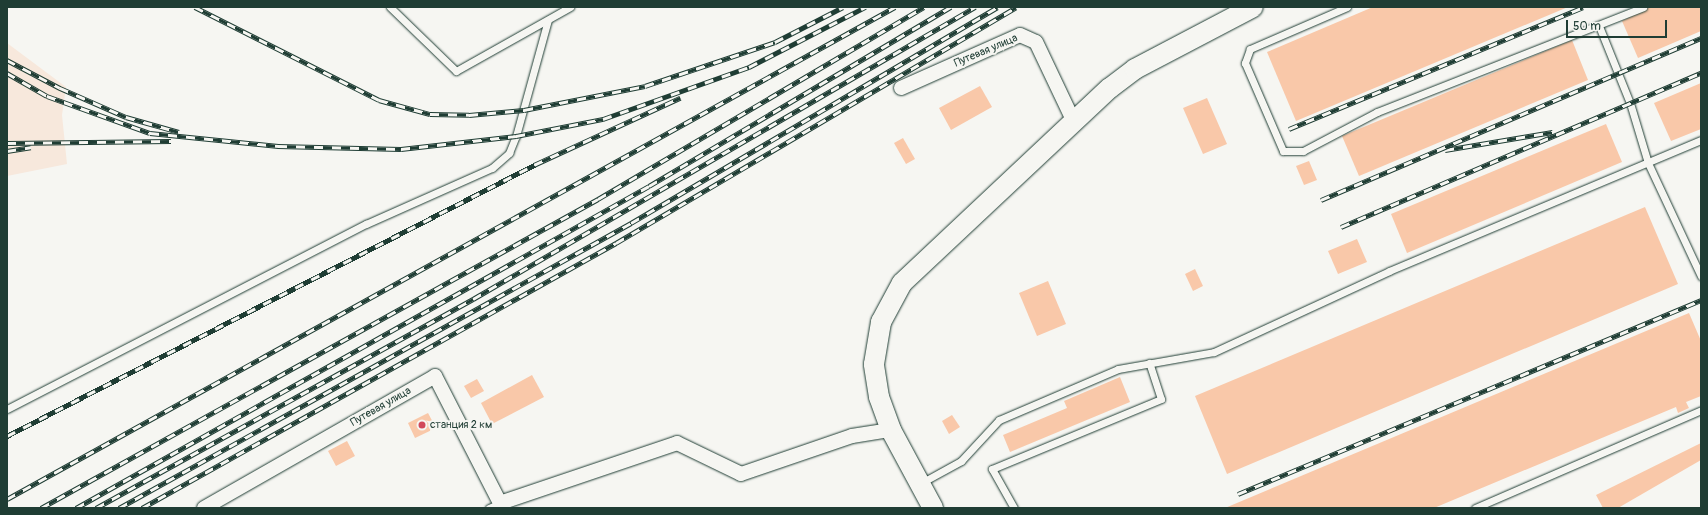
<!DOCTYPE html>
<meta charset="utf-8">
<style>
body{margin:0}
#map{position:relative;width:1708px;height:515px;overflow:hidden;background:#f6f6f2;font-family:Pangolin,sans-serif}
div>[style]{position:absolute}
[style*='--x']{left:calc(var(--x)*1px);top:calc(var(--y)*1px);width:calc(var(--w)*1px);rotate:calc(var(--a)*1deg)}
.built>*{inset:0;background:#f7e8dc}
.building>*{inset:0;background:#f9c8a9}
.roads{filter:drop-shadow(0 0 1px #1f3d34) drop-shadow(0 0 1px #1f3d34)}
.service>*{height:7px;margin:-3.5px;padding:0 3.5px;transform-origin:3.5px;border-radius:3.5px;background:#f6f6f2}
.minor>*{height:14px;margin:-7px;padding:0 7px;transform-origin:7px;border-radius:7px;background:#f6f6f2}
.secondary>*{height:20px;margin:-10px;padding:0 10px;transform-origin:10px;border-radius:10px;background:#f6f6f2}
.rail>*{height:4.5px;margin-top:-2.25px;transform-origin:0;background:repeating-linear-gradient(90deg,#f6f6f2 0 9px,#1f3d34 0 18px);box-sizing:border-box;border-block:1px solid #1f3d34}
.dots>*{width:11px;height:11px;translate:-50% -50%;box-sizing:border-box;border:2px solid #f6f6f2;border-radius:50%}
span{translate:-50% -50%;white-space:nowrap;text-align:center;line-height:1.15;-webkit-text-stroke:4px #f6f6f2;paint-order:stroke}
.street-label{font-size:11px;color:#1f3d34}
.poi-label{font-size:11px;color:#1f3d34}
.left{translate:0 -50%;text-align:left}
.frame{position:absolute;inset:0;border:8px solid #1f3d34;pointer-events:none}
.scale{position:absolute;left:1566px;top:20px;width:101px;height:18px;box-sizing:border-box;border:2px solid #1f3d34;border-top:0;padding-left:5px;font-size:12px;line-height:14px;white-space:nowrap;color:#1f3d34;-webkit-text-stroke:3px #f6f6f2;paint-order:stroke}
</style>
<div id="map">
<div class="built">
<i style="clip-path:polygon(7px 43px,66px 87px,62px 115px,67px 164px,7px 176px)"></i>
</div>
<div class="building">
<i style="clip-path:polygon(1373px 7px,1568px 7px,1296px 121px,1267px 52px)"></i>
<i style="clip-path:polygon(1701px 7px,1701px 31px,1638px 58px,1622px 21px,1650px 7px)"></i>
<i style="clip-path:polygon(1572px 40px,1588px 80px,1359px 176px,1342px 136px)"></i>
<i style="clip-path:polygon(1701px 83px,1701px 129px,1671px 141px,1654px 103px)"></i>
<i style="clip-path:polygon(980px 86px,992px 107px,951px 130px,939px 108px)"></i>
<i style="clip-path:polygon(1207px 98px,1227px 144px,1203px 154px,1183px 108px)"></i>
<i style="clip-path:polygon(1606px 124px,1622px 162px,1407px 253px,1391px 214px)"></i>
<i style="clip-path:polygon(903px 138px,915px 159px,906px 164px,894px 143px)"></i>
<i style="clip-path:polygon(1309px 161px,1317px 180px,1304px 185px,1296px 166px)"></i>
<i style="clip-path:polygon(1645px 207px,1678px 284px,1227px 474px,1195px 396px)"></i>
<i style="clip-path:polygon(1357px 239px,1367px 262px,1338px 274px,1328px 251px)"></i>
<i style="clip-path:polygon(1195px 269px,1203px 286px,1193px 291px,1185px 274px)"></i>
<i style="clip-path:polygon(1048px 281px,1066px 324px,1037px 336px,1019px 293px)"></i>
<i style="clip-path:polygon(1689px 313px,1701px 341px,1701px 396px,1686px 402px,1689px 408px,1678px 413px,1676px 407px,1434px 508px,1225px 508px)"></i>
<i style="clip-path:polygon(532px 375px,544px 397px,492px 424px,481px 403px)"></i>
<i style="clip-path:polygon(1120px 377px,1130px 402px,1010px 452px,1003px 435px,1067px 408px,1064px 401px)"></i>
<i style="clip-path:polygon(477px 379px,484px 391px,471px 398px,464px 386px)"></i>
<i style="clip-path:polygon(428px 413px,436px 428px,415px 438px,408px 423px)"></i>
<i style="clip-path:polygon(952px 415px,960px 427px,949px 434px,942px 421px)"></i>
<i style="clip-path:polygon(347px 441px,355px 456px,336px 466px,328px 451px)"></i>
<i style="clip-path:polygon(1701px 443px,1701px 460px,1618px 508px,1603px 508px,1596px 495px)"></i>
</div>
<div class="roads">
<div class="service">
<i style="--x:390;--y:7;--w:92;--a:44.1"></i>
<i style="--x:456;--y:71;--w:131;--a:-29.3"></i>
<i style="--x:1347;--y:7;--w:106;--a:156.6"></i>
<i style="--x:1250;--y:49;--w:15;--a:110"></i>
<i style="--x:1245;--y:63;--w:96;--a:66.6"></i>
<i style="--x:1283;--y:151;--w:20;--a:0"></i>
<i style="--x:1303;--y:151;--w:84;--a:-27.8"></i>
<i style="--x:1377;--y:112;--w:286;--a:-21.5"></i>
<i style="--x:1599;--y:26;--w:83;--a:68.1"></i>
<i style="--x:1630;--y:103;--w:63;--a:73.3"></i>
<i style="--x:1648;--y:163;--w:125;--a:64.9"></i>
<i style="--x:7;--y:409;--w:404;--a:-27.3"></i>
<i style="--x:366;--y:224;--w:138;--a:-24"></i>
<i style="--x:492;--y:168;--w:23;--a:-41"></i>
<i style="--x:509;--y:153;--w:18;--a:-68"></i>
<i style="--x:516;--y:136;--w:120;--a:-74.6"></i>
<i style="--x:921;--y:483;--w:46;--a:-28.8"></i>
<i style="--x:961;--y:461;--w:56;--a:-47.2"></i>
<i style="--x:999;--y:420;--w:129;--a:-23.2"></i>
<i style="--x:1118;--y:369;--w:97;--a:-10"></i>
<i style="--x:1214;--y:352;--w:193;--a:-24.8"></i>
<i style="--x:1389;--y:271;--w:338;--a:-22.8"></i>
<i style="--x:489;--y:508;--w:12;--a:-24"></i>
<i style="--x:1014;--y:508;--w:45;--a:-119.4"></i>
<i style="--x:992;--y:469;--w:183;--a:-22.5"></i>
<i style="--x:1161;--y:399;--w:38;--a:-108"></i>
<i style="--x:1475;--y:508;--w:246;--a:-23.4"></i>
</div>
<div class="minor">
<i style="--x:901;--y:88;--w:130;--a:-24"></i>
<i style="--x:1020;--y:35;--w:17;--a:24"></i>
<i style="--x:1036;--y:42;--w:86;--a:64.6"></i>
<i style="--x:204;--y:508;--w:266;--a:-29.7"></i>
<i style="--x:435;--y:376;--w:143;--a:62.9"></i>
<i style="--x:500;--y:503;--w:187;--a:-18.7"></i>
<i style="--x:677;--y:443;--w:71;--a:25.8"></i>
<i style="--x:741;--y:474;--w:117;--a:-18.9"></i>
<i style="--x:852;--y:436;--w:39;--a:-9"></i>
</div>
<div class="secondary">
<i style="--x:933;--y:508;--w:89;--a:-118.3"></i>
<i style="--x:891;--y:430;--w:35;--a:-110"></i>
<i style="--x:879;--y:397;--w:33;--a:-99"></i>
<i style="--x:874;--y:364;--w:43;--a:-80.5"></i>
<i style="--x:881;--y:322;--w:44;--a:-61.7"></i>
<i style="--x:902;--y:283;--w:285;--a:-43.2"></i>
<i style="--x:1110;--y:88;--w:31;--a:-37"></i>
<i style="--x:1135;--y:69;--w:133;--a:-27.7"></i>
</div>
</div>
<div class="rail">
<i style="--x:195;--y:7;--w:206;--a:26.8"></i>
<i style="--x:379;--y:100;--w:53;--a:15.4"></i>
<i style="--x:430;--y:114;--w:39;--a:1"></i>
<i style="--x:469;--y:115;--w:55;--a:-5.2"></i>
<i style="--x:524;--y:110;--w:123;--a:-11.2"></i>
<i style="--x:645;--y:86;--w:137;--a:-18.7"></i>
<i style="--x:775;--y:42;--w:76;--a:-27.2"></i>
<i style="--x:7;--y:60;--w:60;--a:27.8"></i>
<i style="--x:60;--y:88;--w:72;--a:23.7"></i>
<i style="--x:126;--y:117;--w:55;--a:15.8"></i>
<i style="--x:7;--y:73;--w:46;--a:29.9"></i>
<i style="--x:47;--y:96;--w:109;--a:19.8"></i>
<i style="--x:150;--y:133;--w:129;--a:5.8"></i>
<i style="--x:278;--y:146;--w:123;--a:1.4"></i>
<i style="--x:401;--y:149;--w:116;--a:-6.4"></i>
<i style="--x:516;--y:136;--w:89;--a:-11.1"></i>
<i style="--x:603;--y:119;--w:155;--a:-19.6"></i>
<i style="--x:749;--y:67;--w:131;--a:-27.3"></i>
<i style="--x:1289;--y:129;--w:318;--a:-22.5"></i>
<i style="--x:7;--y:143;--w:164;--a:-0.7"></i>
<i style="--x:1445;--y:150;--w:109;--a:-9.5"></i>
<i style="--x:7;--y:151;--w:24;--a:-9"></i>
<i style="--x:1321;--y:200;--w:413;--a:-23.1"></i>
<i style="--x:1341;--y:227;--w:392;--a:-23.2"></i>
<i style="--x:7;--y:436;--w:593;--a:-27.21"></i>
<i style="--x:534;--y:165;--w:161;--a:-24.7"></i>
<i style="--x:1238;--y:494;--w:502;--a:-22.73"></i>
<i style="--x:7;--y:499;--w:1015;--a:-28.99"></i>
<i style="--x:41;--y:508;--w:637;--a:-29.02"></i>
<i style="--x:598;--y:199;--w:378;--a:-30.5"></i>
<i style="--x:76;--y:508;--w:657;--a:-29.33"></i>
<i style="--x:649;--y:186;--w:351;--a:-30.7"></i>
<i style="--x:96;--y:508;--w:431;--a:-29"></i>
<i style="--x:473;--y:299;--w:581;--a:-30.19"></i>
<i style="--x:119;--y:508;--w:586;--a:-29.1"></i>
<i style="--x:631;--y:223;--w:425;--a:-30.5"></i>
<i style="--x:142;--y:508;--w:543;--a:-29.21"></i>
<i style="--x:616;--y:243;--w:464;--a:-30.5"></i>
</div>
<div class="dots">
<i style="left:422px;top:425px;background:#d1495b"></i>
</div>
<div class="street-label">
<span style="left:986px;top:51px;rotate:-23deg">Путевая улица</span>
<span style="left:381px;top:407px;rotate:-30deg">Путевая улица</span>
</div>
<div class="poi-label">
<span class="left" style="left:430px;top:425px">станция 2 км</span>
</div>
<div class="frame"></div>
<div class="scale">50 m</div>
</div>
